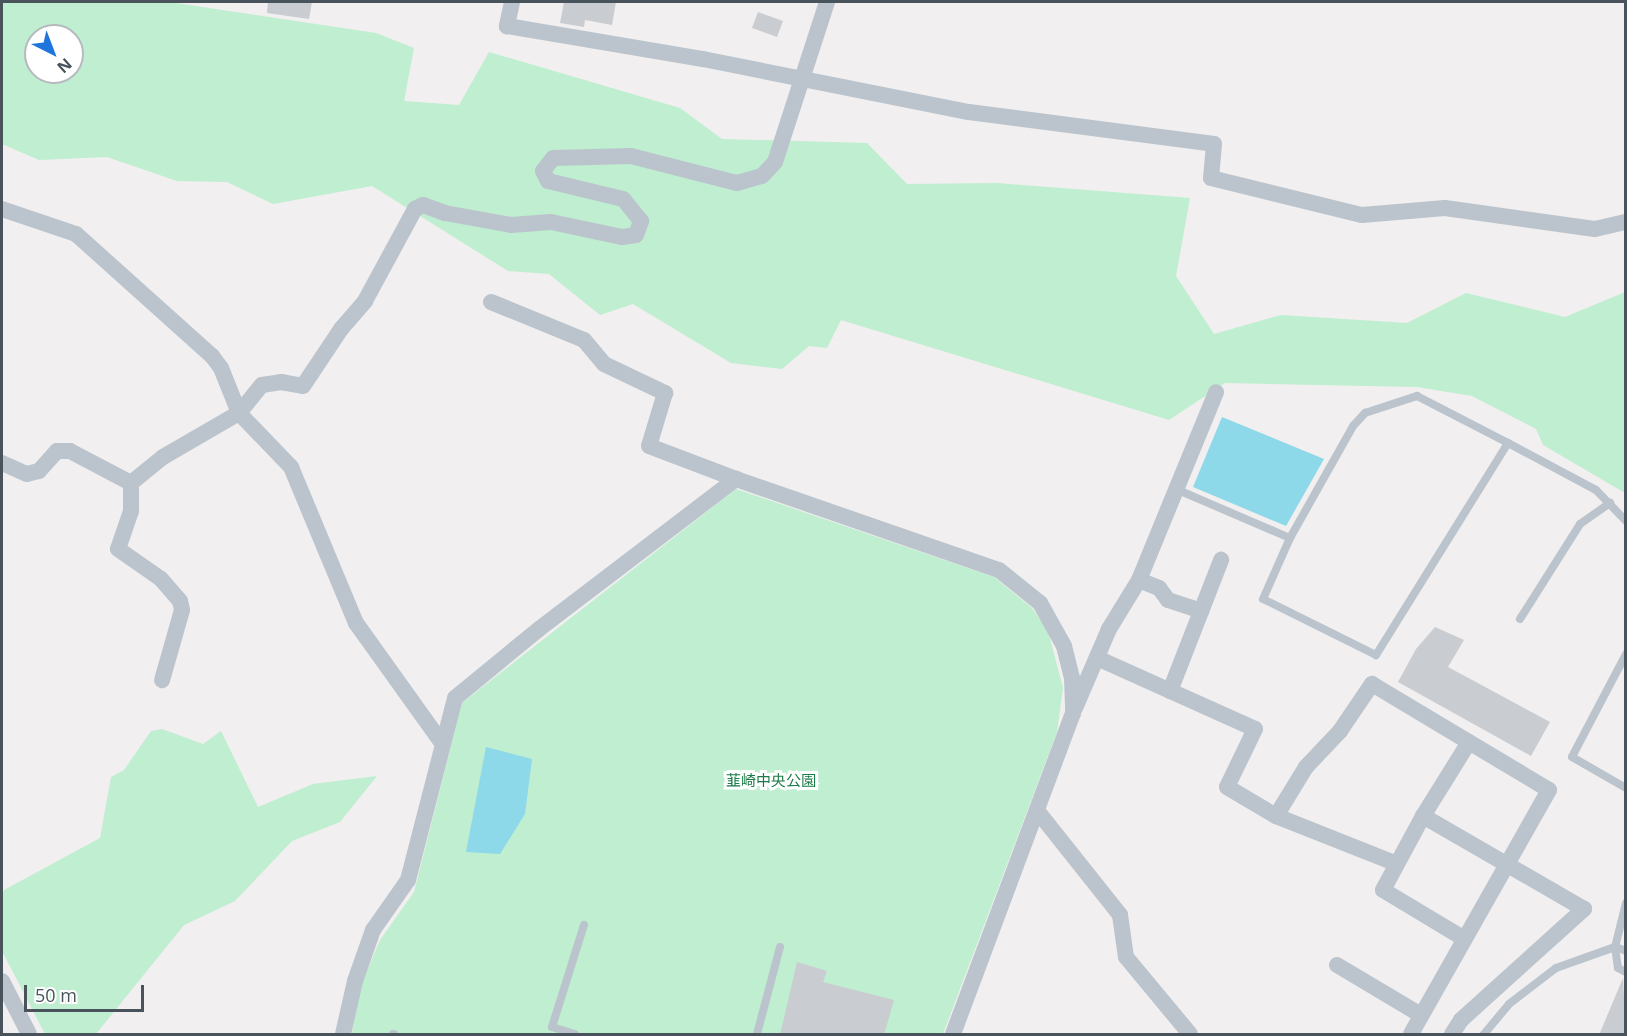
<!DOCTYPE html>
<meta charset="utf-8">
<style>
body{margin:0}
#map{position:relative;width:1627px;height:1036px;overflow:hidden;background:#f1efef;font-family:"Open Sans","Noto Sans JP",sans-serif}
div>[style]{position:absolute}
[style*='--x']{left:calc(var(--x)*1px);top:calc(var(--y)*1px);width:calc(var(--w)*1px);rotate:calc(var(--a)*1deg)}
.green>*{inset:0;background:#bfeed0}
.water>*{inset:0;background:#8dd8e9}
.building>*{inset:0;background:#c9ccd1}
.lane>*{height:8px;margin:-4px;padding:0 4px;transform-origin:4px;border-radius:4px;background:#bbc4cc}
.street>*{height:16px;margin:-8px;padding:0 8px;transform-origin:8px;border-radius:8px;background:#bbc4cc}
span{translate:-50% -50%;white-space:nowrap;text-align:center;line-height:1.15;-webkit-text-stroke:6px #fff;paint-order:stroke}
.park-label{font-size:15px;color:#1a7c48}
.frame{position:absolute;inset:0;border:3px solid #48535c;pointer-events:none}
.north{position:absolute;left:24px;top:24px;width:60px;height:60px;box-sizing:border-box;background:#fff;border:2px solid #b6babe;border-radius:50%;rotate:138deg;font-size:16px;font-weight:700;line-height:24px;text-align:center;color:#48535c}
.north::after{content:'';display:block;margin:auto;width:21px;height:27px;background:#1e76dc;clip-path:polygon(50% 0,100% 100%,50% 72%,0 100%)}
.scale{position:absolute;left:24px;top:985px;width:120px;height:27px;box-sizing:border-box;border:3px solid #48535c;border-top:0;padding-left:8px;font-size:18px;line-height:21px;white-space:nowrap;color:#48535c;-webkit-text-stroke:4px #fff;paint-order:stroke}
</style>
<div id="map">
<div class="green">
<i style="clip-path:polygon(evenodd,2px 2px,169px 2px,376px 33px,414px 48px,404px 101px,459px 105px,489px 52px,680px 108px,722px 139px,867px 143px,907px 184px,997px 183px,1190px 198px,1176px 276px,1214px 334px,1281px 315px,1407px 323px,1466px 293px,1565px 317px,1625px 292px,1625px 493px,1543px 445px,1536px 429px,1472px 396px,1417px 387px,1225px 383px,1169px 420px,841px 320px,827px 348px,809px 346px,782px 369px,731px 363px,633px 304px,600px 315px,549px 274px,508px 271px,372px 186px,273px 204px,227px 182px,177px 181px,107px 157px,39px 160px,2px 144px,2px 2px,36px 36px,72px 36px,72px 72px,36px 72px,36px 36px)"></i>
<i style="clip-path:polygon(736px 489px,994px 577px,1032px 608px,1048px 631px,1063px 688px,1057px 732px,943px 1034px,352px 1034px,358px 992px,380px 940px,414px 892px,462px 703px)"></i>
<i style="clip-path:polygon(162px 729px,203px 744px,221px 731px,258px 807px,313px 784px,377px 776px,340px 822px,292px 841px,235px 901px,184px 925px,96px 1034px,45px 1034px,2px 951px,2px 896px,4px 890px,100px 838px,111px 777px,124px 770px,151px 731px)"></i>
</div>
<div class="water">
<i style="clip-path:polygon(1222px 417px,1324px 459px,1286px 526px,1193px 487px)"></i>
<i style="clip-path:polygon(486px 747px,532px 759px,525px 814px,500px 854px,466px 852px)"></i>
</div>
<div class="building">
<i style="clip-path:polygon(268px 2px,312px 2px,309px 19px,267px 13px)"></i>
<i style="clip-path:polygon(564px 2px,616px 2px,612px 25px,585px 20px,584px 27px,560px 23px)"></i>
<i style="clip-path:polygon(758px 12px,783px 21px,777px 37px,752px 28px)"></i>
<i style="clip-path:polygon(1435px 627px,1464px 640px,1448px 667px,1550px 722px,1531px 756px,1398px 682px,1416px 649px)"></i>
<i style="clip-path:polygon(797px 962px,827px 971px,823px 982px,894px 1000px,884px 1035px,780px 1035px)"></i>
<i style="clip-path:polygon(1623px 978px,1626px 1035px,1599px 1035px)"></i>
</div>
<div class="lane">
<i style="--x:1508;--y:443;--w:250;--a:121.9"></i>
<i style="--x:1376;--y:655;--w:126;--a:-153.6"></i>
<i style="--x:1263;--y:599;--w:67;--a:-66.1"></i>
<i style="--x:1290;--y:538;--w:129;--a:-60.6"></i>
<i style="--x:1353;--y:426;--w:18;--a:-47"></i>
<i style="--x:1365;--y:413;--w:55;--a:-18.1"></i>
<i style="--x:1417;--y:396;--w:102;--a:27.3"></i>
<i style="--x:1508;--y:443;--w:100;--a:28.1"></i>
<i style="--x:1596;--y:490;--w:43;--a:45.9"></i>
<i style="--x:1178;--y:490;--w:122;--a:23.2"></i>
<i style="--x:1520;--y:619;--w:112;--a:-57.7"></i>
<i style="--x:1580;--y:524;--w:37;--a:-35"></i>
<i style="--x:1626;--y:654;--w:116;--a:117.7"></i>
<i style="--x:1572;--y:757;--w:62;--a:29.9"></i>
<i style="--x:1626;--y:903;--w:45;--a:104"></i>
<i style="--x:1615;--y:947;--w:21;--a:82"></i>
<i style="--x:1618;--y:968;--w:9;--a:27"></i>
<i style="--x:393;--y:1034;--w:1;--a:0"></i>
<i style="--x:575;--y:1034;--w:24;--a:-163"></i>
<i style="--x:552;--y:1027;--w:107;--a:-72.6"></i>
<i style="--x:757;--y:1034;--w:90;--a:-75.2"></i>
<i style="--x:1484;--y:1034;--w:39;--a:-50"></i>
<i style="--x:1509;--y:1004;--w:59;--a:-37.5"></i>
<i style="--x:1556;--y:968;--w:63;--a:-19.6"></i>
<i style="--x:1615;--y:947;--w:12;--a:20"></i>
</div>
<div class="street">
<i style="--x:512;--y:2;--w:25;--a:102"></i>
<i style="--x:507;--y:26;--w:199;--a:9.6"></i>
<i style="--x:703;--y:59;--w:271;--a:11.3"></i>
<i style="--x:969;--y:112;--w:247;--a:7.4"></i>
<i style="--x:1214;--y:144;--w:34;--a:95"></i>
<i style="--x:1211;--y:178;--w:155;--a:13.8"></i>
<i style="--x:1362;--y:215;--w:83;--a:-4.8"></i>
<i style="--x:1445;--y:208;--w:151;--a:8"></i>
<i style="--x:1595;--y:229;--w:32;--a:-13"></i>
<i style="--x:2;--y:209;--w:78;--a:18.7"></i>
<i style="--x:76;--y:234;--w:183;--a:41.9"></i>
<i style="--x:212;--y:356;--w:15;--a:53"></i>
<i style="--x:221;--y:368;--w:48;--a:68.2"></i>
<i style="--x:239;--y:413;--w:75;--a:46.1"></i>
<i style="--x:291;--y:467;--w:169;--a:67.4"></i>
<i style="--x:356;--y:623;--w:148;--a:54.4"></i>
<i style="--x:491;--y:302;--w:100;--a:22.2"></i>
<i style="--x:584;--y:340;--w:31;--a:50"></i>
<i style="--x:604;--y:364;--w:68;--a:25.4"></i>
<i style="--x:665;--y:393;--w:55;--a:106.8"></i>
<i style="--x:649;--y:446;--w:93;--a:20.8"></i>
<i style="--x:2;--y:463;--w:27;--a:24"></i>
<i style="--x:27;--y:474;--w:12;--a:-14"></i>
<i style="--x:39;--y:471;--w:27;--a:-48"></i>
<i style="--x:57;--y:451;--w:13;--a:0"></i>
<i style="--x:70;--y:451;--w:69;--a:27.7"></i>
<i style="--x:131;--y:483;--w:41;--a:-39.1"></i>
<i style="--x:163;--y:457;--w:88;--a:-30.1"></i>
<i style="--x:239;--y:413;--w:36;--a:-51"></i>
<i style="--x:262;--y:385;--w:19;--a:-9"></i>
<i style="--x:281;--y:382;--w:22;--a:10"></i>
<i style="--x:303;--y:386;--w:69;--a:-56.3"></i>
<i style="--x:341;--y:329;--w:37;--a:-49"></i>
<i style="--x:365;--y:301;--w:105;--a:-61.5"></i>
<i style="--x:415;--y:209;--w:9;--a:-27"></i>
<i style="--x:423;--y:205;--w:23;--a:20"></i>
<i style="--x:445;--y:213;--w:67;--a:10.3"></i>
<i style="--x:511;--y:225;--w:40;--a:-4.3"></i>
<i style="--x:551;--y:222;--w:73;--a:11.9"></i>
<i style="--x:622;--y:237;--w:14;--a:-8"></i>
<i style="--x:636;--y:235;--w:15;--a:-70"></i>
<i style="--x:641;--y:221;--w:28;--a:-129"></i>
<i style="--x:623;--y:199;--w:77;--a:-166.5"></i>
<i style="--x:548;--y:181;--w:11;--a:-117"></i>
<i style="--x:543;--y:171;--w:16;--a:-52"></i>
<i style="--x:553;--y:158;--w:78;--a:-1.5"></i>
<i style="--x:631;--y:156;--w:109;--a:14.3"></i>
<i style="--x:737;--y:183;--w:26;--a:-16"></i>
<i style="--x:762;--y:176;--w:19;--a:-47"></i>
<i style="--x:775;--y:162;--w:168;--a:-72"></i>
<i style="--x:131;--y:483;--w:28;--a:90"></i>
<i style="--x:131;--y:511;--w:40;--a:108.9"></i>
<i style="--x:118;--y:549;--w:52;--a:34.9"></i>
<i style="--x:161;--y:579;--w:29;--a:49"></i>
<i style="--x:180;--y:601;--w:9;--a:77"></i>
<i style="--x:182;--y:610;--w:73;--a:105.9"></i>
<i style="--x:1139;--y:580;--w:22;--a:22"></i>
<i style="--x:1159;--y:588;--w:15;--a:53"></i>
<i style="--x:1168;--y:600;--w:35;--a:18"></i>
<i style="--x:1097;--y:658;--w:173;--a:24.2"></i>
<i style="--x:1255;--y:729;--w:64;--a:115.8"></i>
<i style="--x:1227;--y:787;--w:57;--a:30.6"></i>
<i style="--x:1276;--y:816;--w:130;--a:21.6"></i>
<i style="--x:1170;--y:691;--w:141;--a:-68.7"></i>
<i style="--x:1075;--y:708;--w:86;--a:-66.7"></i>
<i style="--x:1109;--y:629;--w:57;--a:-58.5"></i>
<i style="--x:1139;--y:580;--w:203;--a:-67.7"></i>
<i style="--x:1039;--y:813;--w:130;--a:51.5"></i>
<i style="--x:1120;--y:915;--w:42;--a:81.9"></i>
<i style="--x:1126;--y:957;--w:100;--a:50.3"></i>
<i style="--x:1276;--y:816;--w:57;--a:-58.5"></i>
<i style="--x:1306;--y:767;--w:50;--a:-46.6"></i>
<i style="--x:1340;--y:731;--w:57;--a:-55.8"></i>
<i style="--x:1372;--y:684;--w:206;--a:30.9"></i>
<i style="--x:1549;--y:790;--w:280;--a:119.5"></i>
<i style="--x:1423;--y:816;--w:87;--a:-58.1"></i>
<i style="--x:1337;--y:965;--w:98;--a:30.8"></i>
<i style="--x:2;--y:981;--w:59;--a:63"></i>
<i style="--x:343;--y:1034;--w:54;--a:-77.2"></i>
<i style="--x:355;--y:981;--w:54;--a:-70.6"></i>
<i style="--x:373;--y:930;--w:61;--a:-55"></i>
<i style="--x:408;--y:880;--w:188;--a:-75.5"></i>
<i style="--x:455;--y:698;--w:109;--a:-39.4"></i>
<i style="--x:539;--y:629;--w:248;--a:-37.3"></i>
<i style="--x:736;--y:479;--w:278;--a:19.1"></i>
<i style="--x:999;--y:570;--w:53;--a:38.8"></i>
<i style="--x:1040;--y:603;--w:49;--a:60.8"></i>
<i style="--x:1064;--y:646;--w:33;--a:76"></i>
<i style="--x:1072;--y:678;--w:35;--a:88"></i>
<i style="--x:1073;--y:713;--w:343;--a:110.5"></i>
<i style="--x:1452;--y:1034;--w:17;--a:-57"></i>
<i style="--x:1461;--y:1020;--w:166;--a:-42.1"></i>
<i style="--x:1584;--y:909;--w:186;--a:-150"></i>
<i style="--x:1423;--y:816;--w:84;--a:118.4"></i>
<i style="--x:1383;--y:890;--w:93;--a:31"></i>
</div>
<div class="park-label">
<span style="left:771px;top:781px">韮崎中央公園</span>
</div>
<div class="frame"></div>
<div class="north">N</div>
<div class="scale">50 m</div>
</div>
